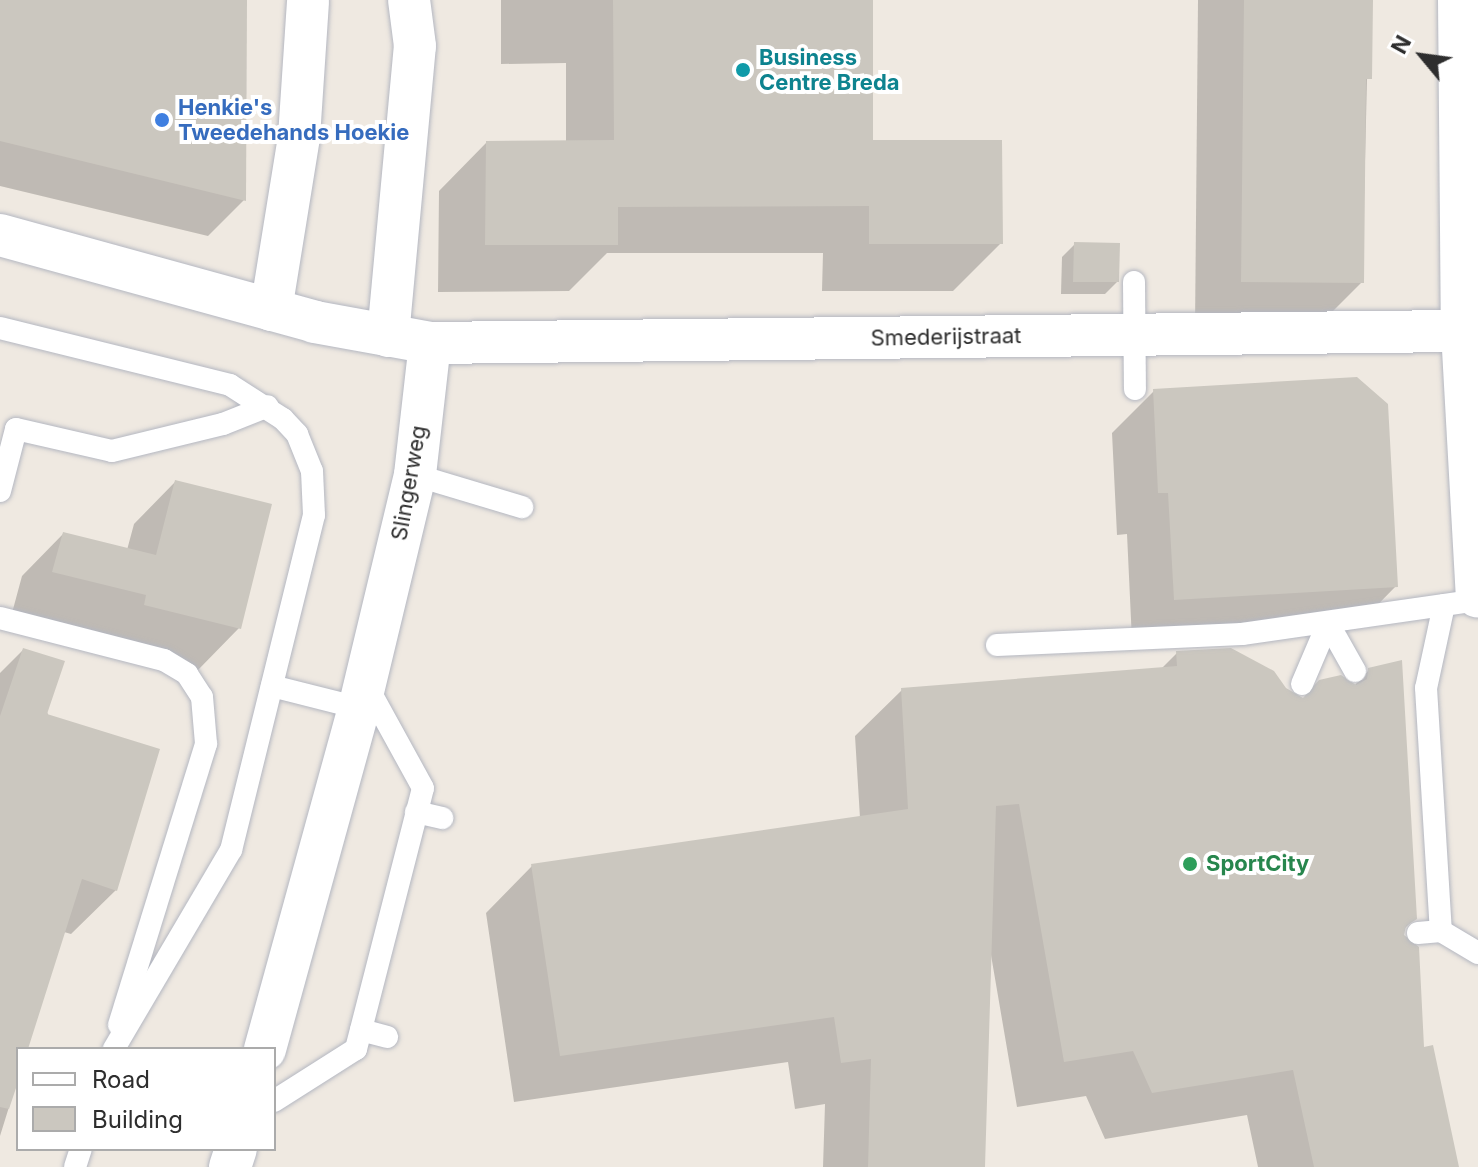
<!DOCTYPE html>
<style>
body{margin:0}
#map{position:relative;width:1478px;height:1167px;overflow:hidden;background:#efe9e1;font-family:Inter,sans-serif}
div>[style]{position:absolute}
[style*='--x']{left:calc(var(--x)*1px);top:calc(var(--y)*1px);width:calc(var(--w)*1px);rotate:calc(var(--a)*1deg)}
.shadow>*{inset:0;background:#0003}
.building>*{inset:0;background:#cbc7bf}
.roads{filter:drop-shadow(0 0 2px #b4b7c1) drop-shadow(0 0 2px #b4b7c1)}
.lane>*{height:22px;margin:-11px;padding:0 11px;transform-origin:11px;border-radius:11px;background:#fff}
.street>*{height:42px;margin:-21px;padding:0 21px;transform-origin:21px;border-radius:21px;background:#fff}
.secondary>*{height:44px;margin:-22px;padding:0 22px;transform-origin:22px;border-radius:22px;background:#fff}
.dots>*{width:22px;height:22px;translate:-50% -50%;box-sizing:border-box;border:4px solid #fff;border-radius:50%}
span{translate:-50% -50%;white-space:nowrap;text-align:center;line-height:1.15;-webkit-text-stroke:8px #fff;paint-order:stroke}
.culture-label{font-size:22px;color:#0d838f;font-weight:700}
.left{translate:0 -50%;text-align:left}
.shop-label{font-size:22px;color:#366cbe;font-weight:700}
.street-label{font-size:22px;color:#2e2e2e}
.leisure-label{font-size:22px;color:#27864d;font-weight:700}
.legend{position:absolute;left:16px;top:1047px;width:260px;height:104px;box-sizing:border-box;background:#fff;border:2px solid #ababab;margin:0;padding:10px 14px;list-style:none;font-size:24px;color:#2e2e2e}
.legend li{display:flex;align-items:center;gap:16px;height:40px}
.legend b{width:40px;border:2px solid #ababab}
.north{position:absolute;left:1382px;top:16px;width:80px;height:80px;-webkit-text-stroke:6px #fff;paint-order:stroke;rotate:299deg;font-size:22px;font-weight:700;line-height:32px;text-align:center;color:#2e2e2e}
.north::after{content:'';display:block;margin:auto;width:28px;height:36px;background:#2e2e2e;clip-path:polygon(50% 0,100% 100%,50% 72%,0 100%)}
</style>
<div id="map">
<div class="shadow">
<i style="clip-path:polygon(0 0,245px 0,244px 200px,208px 236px,0 186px)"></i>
<i style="clip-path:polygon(501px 0,871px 0,871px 142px,1001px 243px,953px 291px,822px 291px,823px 253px,607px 253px,569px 291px,438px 292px,439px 191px,486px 143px,566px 143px,566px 63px,501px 64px)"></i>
<i style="clip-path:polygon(1198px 0,1369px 0,1362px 282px,1314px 330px,1195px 328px)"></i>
<i style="clip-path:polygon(1075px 244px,1117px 282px,1105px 294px,1061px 294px,1062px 257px)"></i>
<i style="clip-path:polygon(1154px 391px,1396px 586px,1354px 629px,1132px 641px,1127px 534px,1117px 535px,1112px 433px)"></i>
<i style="clip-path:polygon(175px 482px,239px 628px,198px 670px,104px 646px,12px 613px,22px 576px,63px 534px,127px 550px,134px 524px)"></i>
<i style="clip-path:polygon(23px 650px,116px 890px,71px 934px,64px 932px,27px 1049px,18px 1049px,18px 1078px,0 1136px,0 673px)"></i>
<i style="clip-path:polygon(1177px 653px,1302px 700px,1354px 686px,1369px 670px,1415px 918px,1403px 930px,1422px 1049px,1457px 1167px,1258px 1167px,1247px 1115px,1105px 1139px,1086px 1096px,1017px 1107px,991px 955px,983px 1167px,823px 1167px,825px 1104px,795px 1109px,788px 1062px,514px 1102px,486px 913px,532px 866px,860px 818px,855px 736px,902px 690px,1161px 669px)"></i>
</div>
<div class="building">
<i style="clip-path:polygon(0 0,247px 0,246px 201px,0 141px)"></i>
<i style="clip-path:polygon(613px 0,873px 0,873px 140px,1002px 140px,1003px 244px,869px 244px,869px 206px,618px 207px,618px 245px,485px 245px,486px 141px,614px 140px)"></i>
<i style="clip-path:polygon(1244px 0,1373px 0,1372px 79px,1366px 79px,1364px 283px,1241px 282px)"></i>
<i style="clip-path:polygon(1074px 242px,1120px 243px,1119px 282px,1073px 282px)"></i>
<i style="clip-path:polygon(1357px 377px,1388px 404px,1398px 587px,1174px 600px,1168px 493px,1158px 493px,1153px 389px)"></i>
<i style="clip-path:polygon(175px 480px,272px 504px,241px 629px,144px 605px,146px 595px,52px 572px,63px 532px,156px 555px)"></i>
<i style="clip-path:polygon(23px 648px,65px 661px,47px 714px,160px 749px,117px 891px,82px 879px,28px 1049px,18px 1049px,18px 1082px,9px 1109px,0 1107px,0 716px)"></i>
<i style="clip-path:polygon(1231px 648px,1274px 671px,1286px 688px,1303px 698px,1319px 680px,1341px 675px,1356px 685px,1367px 679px,1368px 668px,1402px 660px,1417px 919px,1406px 926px,1404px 935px,1419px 947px,1424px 1047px,1433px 1045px,1459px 1167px,1314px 1167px,1293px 1070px,1152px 1093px,1133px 1051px,1064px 1062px,1019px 804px,996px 806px,985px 1167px,868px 1167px,871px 1059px,841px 1063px,834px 1017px,560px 1056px,531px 864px,908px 809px,901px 688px,1177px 666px,1176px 651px)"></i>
</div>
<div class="roads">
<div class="lane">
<i style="--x:1134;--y:282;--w:107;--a:89.5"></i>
<i style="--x:0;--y:328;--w:237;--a:13.9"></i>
<i style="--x:230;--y:385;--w:63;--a:32.7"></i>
<i style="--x:283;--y:419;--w:21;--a:47"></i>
<i style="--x:297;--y:434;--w:40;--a:68"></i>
<i style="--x:312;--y:471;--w:44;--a:87.4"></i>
<i style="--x:314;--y:515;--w:345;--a:103.9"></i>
<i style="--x:231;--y:850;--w:231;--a:120.5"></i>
<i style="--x:415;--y:475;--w:112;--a:16.7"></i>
<i style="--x:0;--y:491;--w:64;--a:-75.5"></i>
<i style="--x:16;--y:429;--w:98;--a:12.9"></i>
<i style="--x:112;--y:451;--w:114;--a:-13.7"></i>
<i style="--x:223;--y:424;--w:48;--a:-21.8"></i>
<i style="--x:1444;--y:605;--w:85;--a:102.2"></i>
<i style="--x:1426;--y:688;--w:243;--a:86.5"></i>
<i style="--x:1441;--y:931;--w:43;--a:30.7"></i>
<i style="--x:0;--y:618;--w:169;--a:14.4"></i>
<i style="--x:164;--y:660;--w:27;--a:31"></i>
<i style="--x:187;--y:674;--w:27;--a:57"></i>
<i style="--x:202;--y:697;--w:47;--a:85.1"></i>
<i style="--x:206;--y:744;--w:294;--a:107.2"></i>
<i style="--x:1328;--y:623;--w:55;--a:60.6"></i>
<i style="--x:997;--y:645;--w:245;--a:-2.6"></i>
<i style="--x:1242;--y:634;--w:238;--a:-8.2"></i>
<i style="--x:1302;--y:684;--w:66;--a:-66.9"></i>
<i style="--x:272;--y:686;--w:90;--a:14.2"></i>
<i style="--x:416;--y:812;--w:27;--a:13"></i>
<i style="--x:1418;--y:933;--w:23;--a:-5"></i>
<i style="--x:361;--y:1030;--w:27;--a:15"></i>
<i style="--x:274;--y:1101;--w:97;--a:-32.4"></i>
<i style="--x:356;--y:1049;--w:269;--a:-75.6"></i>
<i style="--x:423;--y:788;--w:116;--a:-118.8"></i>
<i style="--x:75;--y:1167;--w:19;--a:-72"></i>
</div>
<div class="street">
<i style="--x:0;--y:235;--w:327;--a:15.4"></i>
<i style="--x:315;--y:322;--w:117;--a:10.3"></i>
<i style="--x:430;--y:343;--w:133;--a:96.5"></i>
<i style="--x:415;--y:475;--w:240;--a:103.5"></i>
<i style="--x:359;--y:708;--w:354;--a:105.4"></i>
<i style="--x:271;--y:310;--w:175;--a:-80.8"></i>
<i style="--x:299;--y:137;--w:135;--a:-86.2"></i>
<i style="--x:388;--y:336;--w:291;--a:-84.7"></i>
<i style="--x:415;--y:46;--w:46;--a:-97.4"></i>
<i style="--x:430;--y:343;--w:1033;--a:-0.67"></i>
<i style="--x:230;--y:1167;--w:19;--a:-72"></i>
</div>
<div class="secondary">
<i style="--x:1460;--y:0;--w:331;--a:89.5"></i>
<i style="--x:1463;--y:331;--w:265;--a:86.8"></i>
</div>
</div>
<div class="dots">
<i style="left:743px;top:70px;background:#0f9aa8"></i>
<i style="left:162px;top:120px;background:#3f7fe0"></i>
<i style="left:1190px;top:864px;background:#2e9e5b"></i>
</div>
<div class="culture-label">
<span class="left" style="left:759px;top:70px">Business<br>Centre Breda</span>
</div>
<div class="shop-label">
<span class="left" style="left:178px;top:120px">Henkie's<br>Tweedehands Hoekie</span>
</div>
<div class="street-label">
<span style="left:946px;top:337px;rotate:-1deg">Smederijstraat</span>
<span style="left:409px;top:483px;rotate:-80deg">Slingerweg</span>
</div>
<div class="leisure-label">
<span class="left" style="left:1206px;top:864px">SportCity</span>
</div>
<ul class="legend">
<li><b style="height:10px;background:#fff"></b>Road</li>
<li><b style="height:22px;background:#cbc7bf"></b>Building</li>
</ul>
<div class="north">N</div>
</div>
